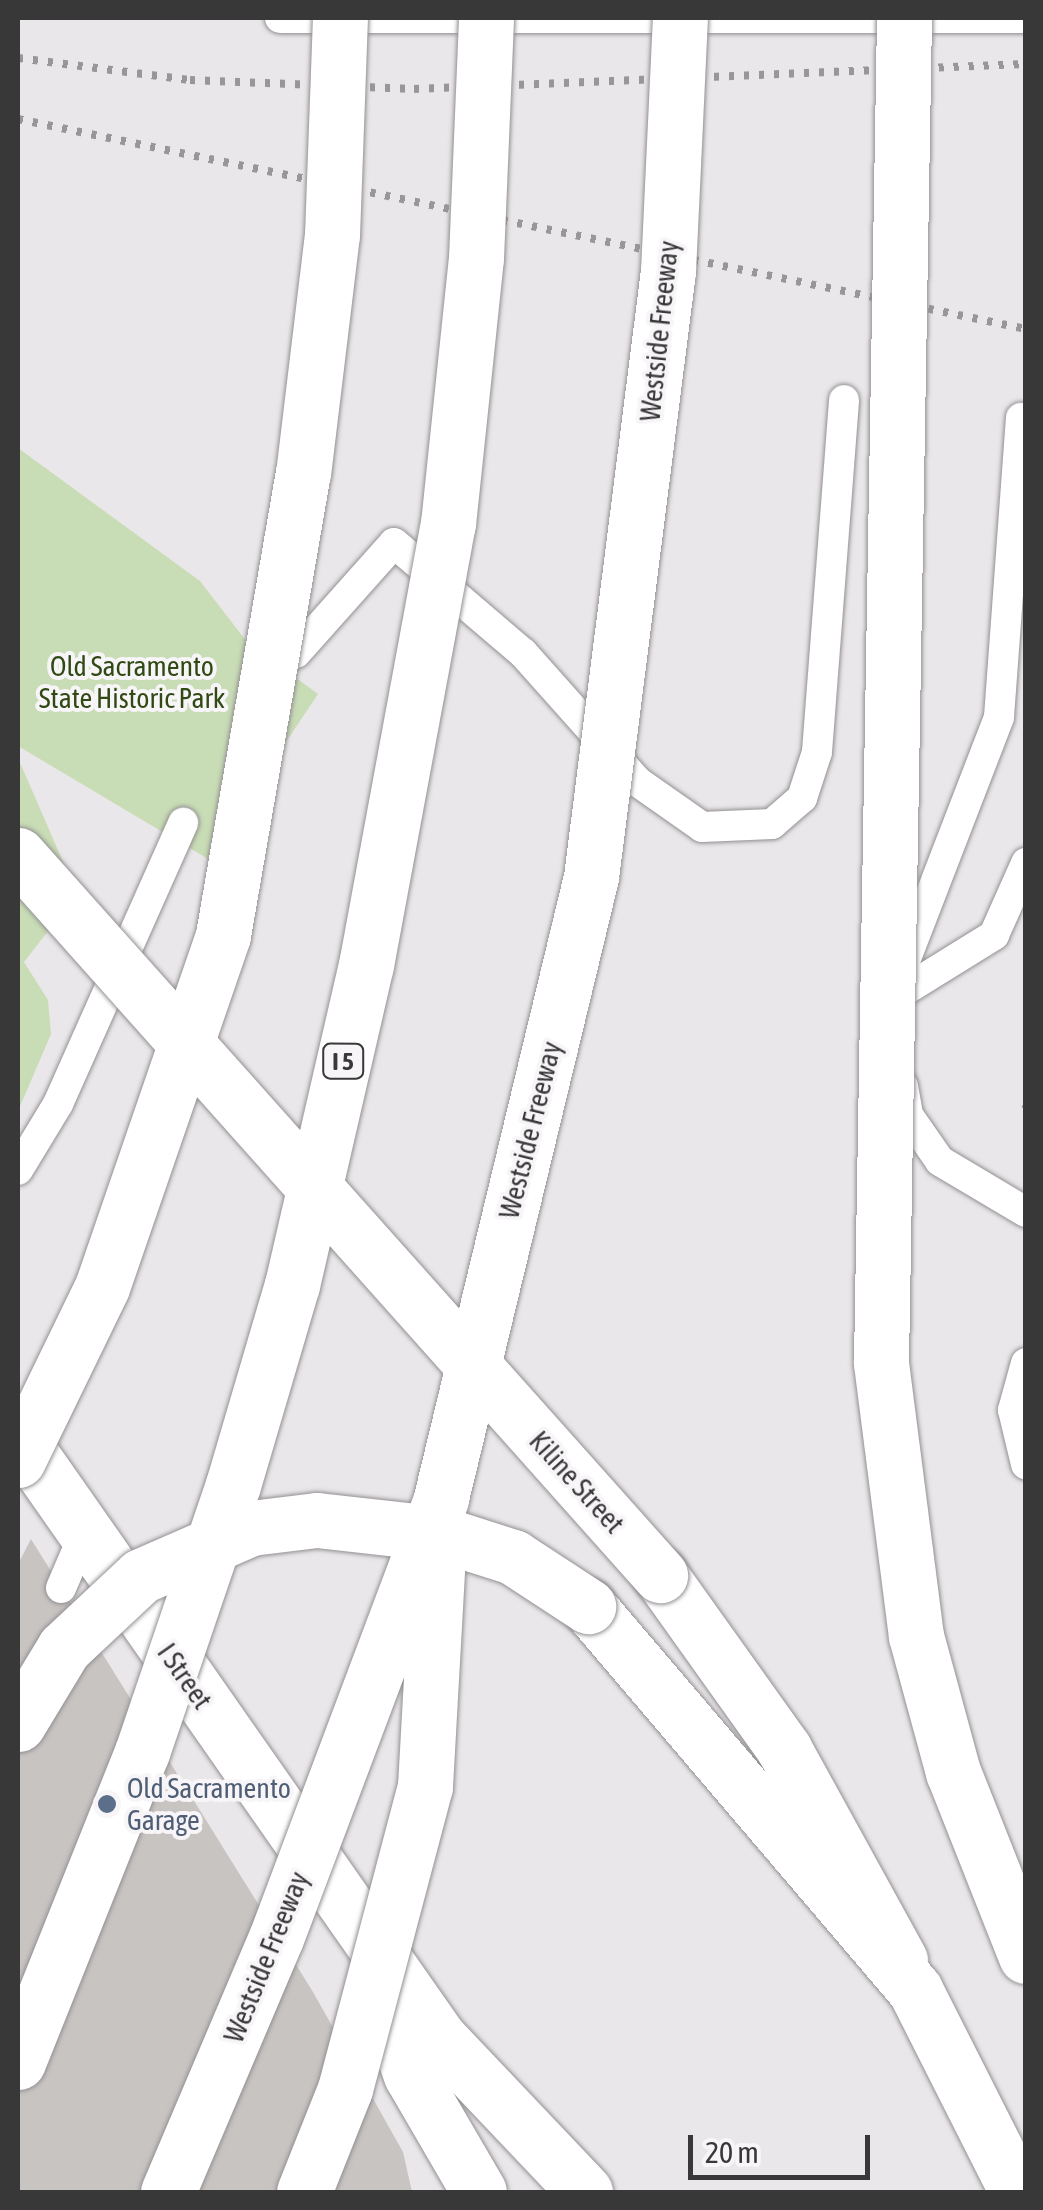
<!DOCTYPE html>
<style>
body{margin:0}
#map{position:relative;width:1043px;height:2210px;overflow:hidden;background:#eae7ea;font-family:"Asap Condensed",sans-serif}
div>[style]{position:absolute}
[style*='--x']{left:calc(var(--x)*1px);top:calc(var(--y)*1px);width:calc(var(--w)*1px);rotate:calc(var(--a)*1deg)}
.green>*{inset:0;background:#c8dcb5}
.building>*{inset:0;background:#c8c4c2}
.roads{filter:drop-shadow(0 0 2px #939093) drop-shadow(0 0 2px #939093)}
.service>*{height:30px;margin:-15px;padding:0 15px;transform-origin:15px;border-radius:15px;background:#fff}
.minor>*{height:55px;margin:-27.5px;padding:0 27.5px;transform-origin:27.5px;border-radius:27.5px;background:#fff}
.secondary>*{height:55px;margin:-27.5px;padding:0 27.5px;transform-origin:27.5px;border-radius:27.5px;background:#fff}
.primary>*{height:55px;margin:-27.5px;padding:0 27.5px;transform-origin:27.5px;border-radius:27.5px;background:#fff}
.motorway>*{height:55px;margin:-27.5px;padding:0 27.5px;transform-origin:27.5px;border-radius:27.5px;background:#fff}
.tram>*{height:2.5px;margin:-1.25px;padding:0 1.25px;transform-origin:1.25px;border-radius:1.25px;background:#989698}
.rail>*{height:8px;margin-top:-4px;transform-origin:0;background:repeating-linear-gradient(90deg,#989698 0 5px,transparent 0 15px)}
.bridges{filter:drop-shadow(0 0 2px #939093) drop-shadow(0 0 2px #939093)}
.secondary-bridge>*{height:55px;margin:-27.5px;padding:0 27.5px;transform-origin:27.5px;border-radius:27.5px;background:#fff}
.motorway-bridge>*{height:55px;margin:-27.5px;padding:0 27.5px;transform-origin:27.5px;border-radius:27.5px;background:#fff}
.dots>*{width:28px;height:28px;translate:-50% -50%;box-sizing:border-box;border:5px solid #f8f5f8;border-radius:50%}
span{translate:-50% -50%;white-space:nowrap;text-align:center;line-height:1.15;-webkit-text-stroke:8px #f8f5f8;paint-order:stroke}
.shield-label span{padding:2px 8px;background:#f8f5f8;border:2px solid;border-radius:8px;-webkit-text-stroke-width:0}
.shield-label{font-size:25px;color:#393839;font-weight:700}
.street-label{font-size:28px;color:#393839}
.park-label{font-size:28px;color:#314913}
.service-label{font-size:28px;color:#4e5e75}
.left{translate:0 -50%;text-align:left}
.frame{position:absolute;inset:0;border:20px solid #393839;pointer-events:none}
.scale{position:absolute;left:688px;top:2135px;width:182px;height:45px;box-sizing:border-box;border:5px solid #393839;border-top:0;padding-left:12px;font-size:30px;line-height:35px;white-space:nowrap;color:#393839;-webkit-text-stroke:8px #f8f5f8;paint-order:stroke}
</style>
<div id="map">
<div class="green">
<i style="clip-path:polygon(18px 448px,200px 581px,247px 642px,318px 694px,208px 859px,18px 746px)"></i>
<i style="clip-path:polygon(18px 758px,77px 894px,24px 962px,48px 1000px,51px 1034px,18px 1111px)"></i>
</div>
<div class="building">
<i style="clip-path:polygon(31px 1539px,313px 1992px,403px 2152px,412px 2192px,18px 2192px,18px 1564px)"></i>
</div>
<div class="roads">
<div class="service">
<i style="--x:280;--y:18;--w:746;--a:0"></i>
<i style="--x:296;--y:653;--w:147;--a:-48.3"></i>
<i style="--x:394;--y:543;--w:170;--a:40.5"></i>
<i style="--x:523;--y:653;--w:173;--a:48.3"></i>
<i style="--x:638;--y:782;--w:78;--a:35.1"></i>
<i style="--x:702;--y:827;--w:70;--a:-2.5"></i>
<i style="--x:772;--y:824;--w:40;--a:-41"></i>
<i style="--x:802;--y:798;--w:48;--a:-71.9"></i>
<i style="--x:817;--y:752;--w:353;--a:-85.6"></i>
<i style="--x:905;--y:961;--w:261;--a:-68.9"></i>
<i style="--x:999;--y:717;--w:300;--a:-85.8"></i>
<i style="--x:899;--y:994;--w:112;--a:-31.8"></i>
<i style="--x:994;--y:935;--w:79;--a:-66"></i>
<i style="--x:903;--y:1086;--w:29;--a:80"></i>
<i style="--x:908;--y:1115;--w:56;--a:55.2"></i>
<i style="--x:940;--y:1161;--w:100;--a:30.7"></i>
<i style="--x:18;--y:1170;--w:77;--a:-58.8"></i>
<i style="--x:58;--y:1104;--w:308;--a:-66"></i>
<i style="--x:1026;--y:1363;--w:49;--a:105.5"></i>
<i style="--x:1013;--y:1410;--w:56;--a:76.5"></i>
<i style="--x:61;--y:1588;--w:61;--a:-66.8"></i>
</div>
<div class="minor">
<i style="--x:18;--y:1436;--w:735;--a:55.03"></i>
<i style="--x:439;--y:2038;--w:212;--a:46.5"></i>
<i style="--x:378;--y:1984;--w:97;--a:70.1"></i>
<i style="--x:411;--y:2075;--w:135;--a:59.8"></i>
</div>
<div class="secondary">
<i style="--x:660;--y:1575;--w:214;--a:54.5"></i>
<i style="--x:784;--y:1749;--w:241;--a:61.2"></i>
</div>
<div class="primary">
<i style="--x:915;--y:1990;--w:226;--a:63.2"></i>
</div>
<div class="motorway">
<i style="--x:588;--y:1606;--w:504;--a:49.58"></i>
</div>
</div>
<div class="tram">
<i style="--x:1023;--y:1106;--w:3;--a:18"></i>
</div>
<div class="rail">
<i style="--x:18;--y:58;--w:173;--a:7.3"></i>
<i style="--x:190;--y:80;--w:224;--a:2.3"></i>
<i style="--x:414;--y:89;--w:613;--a:-2.34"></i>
<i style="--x:18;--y:119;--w:1030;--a:11.77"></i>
</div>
<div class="bridges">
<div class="secondary-bridge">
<i style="--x:18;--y:855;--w:965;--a:48.28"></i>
</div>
<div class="motorway-bridge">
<i style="--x:904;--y:18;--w:1345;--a:90.98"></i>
<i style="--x:881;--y:1363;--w:275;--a:82.7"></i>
<i style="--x:916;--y:1636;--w:141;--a:74.8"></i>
<i style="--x:953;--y:1772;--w:198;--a:68.4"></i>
<i style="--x:18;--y:1460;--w:192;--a:-64.1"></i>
<i style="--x:102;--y:1287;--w:372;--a:-71"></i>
<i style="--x:223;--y:935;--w:468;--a:-80.2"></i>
<i style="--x:303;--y:474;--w:241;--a:-83.1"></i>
<i style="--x:332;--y:235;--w:217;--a:-87.9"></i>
<i style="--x:18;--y:1724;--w:89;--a:-58.8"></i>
<i style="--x:64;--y:1648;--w:105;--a:-43.1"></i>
<i style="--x:141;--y:1576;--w:120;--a:-23.6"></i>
<i style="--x:251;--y:1528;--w:66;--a:-6.9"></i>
<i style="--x:317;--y:1520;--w:125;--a:6.4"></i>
<i style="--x:441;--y:1534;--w:76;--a:17.7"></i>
<i style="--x:513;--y:1557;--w:90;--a:33.2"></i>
<i style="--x:18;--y:2062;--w:334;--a:-68.2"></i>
<i style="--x:142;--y:1752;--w:282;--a:-71.2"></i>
<i style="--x:233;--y:1485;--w:209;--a:-73.6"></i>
<i style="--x:292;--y:1285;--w:328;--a:-77"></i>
<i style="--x:366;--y:965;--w:449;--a:-79.5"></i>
<i style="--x:448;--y:524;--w:267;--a:-84"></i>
<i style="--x:476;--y:258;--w:240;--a:-87.6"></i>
<i style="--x:168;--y:2192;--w:276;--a:-67"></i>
<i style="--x:276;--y:1938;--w:470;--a:-69.4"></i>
<i style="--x:441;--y:1498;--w:639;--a:-76.42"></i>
<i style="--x:591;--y:877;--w:611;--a:-82.76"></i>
<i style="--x:668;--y:271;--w:253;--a:-87.3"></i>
<i style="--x:304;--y:2192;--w:111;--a:-68.3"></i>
<i style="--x:345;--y:2089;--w:313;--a:-75.2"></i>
<i style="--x:425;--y:1786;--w:235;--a:-86.8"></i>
</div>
</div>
<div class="dots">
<i style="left:107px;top:1804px;background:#5c6f8a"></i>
</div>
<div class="shield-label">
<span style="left:343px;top:1061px">I 5</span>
</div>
<div class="street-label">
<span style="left:659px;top:331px;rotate:-84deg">Westside Freeway</span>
<span style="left:530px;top:1130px;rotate:-76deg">Westside Freeway</span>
<span style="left:577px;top:1482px;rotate:48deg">Kiline Street</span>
<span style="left:185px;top:1676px;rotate:55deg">I Street</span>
<span style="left:266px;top:1957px;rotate:-68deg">Westside Freeway</span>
</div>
<div class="park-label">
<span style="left:132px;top:682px">Old Sacramento<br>State Historic Park</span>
</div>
<div class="service-label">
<span class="left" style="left:127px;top:1804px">Old Sacramento<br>Garage</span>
</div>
<div class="frame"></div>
<div class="scale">20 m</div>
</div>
